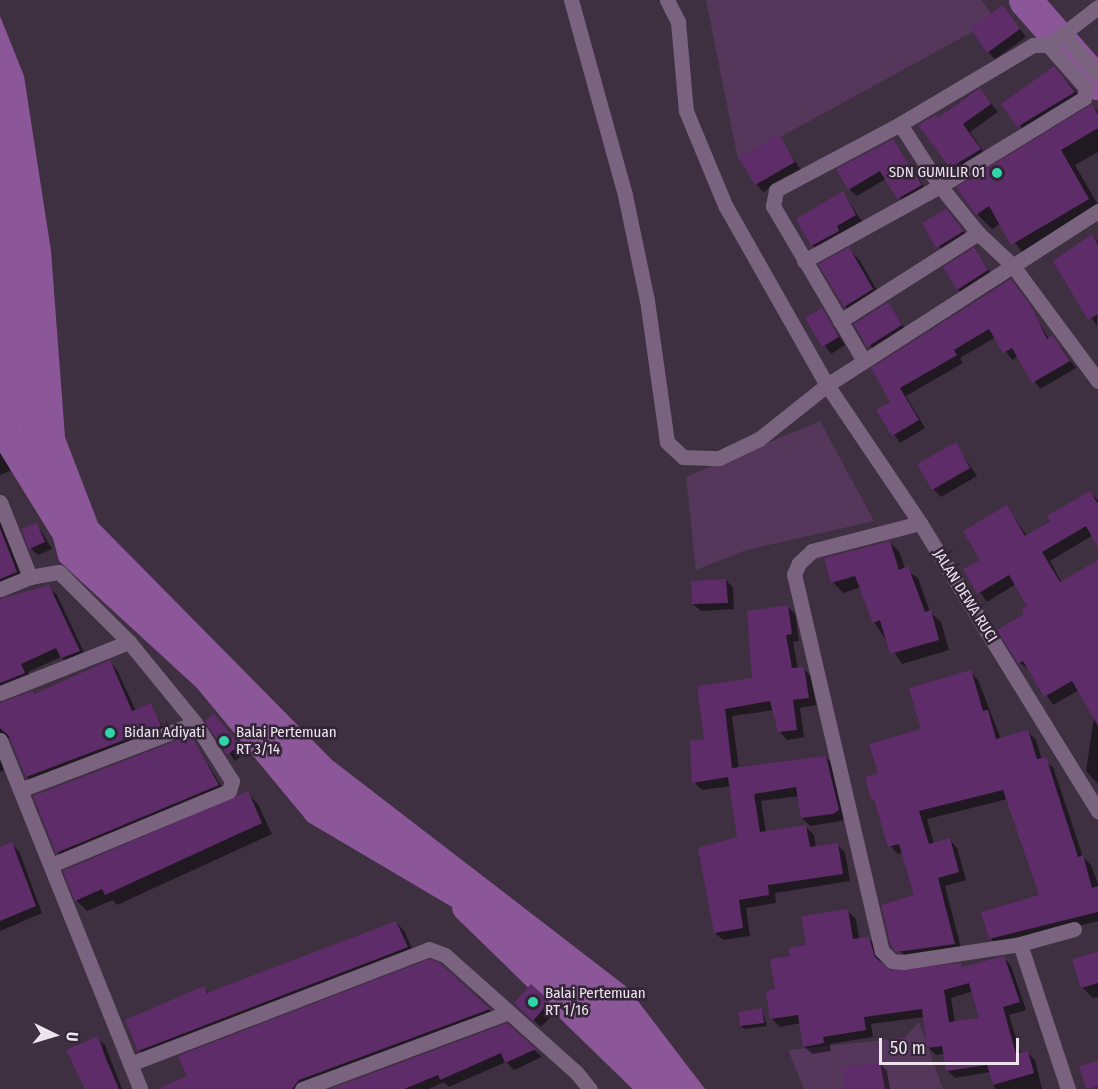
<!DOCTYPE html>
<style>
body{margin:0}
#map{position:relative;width:1098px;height:1089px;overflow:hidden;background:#3e2f41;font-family:"Fira Sans Condensed",sans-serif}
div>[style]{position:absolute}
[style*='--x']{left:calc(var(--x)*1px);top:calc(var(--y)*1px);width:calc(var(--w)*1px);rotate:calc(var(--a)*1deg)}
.green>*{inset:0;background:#55375b}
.water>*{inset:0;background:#8c5798}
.shadow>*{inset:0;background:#0007}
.river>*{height:33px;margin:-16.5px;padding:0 16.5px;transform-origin:16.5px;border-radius:16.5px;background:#8c5798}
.building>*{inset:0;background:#5f2c6a}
.minor>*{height:15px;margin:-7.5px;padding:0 7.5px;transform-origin:7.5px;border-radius:7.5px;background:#7a637f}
.dots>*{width:16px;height:16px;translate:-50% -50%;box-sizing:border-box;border:3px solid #332536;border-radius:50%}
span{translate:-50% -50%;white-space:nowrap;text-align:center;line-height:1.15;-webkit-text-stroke:5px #332536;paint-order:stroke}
.poi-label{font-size:15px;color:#ede4ef}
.right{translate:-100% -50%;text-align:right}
.left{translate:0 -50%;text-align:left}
.street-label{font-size:15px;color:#ede4ef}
.north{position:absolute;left:24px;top:1005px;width:60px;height:60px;-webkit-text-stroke:4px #332536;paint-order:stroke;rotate:95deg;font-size:16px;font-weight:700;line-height:24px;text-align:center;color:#ede4ef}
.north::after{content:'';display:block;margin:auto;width:21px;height:27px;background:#ede4ef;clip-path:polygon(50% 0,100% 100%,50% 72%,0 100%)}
.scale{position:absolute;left:879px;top:1038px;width:140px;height:27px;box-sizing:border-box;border:3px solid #ede4ef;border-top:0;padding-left:8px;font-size:18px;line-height:21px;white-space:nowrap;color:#ede4ef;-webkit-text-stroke:4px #332536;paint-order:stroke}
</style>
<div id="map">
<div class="green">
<i style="clip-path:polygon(706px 0,981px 0,996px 19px,738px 160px)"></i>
<i style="clip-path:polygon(820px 421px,874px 521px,746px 550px,696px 570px,686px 477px)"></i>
<i style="clip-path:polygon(919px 1022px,943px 1089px,804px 1089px,788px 1050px,904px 1038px)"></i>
</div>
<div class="water">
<i style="clip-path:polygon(0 16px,24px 76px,51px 251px,65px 437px,98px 523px,332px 760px,628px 988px,705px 1089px,656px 1089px,612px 1032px,513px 943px,308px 822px,197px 688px,59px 561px,10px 375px,0 277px)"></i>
</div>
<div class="shadow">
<i style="clip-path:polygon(1003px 7px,1026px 37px,995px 59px,988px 52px)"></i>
<i style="clip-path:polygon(1065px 79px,1086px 103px,1030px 138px,1003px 104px)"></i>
<i style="clip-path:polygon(980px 90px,998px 112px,970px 132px,987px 157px,959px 175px,920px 125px,938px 120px)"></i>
<i style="clip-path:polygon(1091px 106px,1098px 112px,1098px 152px,1075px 165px,1098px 205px,1027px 259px,1001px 223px,992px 229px,977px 214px)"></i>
<i style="clip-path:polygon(779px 136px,801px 170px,763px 192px,756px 184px)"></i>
<i style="clip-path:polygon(893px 140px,928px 193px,905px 205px,887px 178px,857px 196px,849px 189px)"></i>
<i style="clip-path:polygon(843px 193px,863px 223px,820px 252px,812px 245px)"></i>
<i style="clip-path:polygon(953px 218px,970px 239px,945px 254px,924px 224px)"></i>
<i style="clip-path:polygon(1092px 236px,1098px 242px,1097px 326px,1055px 262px)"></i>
<i style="clip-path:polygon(849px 249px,860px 261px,883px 301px,856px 318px,845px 306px)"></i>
<i style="clip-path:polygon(974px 249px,994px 278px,965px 297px,958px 289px)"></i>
<i style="clip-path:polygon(1018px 288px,1049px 339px,1059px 345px,1076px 368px,1040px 389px,1018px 356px,1012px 360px,996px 337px,960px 358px,963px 363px,906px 396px,925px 428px,900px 443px,878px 410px,892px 402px,873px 369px)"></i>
<i style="clip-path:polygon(888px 304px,908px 333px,876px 354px,856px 324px)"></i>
<i style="clip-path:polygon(822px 310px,845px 345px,831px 354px,807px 319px)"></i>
<i style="clip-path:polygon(0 382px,11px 406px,0 411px)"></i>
<i style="clip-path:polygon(0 414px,22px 466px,0 475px)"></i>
<i style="clip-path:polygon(955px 444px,977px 476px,941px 497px,933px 489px)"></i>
<i style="clip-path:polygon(1090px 493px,1098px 500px,1098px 545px,1093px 535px,1050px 561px,1062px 583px,1098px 562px,1098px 784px,1086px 771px,1094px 717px,1079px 690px,1053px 705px,1030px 670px,1020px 663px,1029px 606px,1016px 584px,987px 602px,965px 570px,982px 560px,1007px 507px,1027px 536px)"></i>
<i style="clip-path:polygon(0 512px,24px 580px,0 592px)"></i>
<i style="clip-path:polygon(37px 524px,52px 549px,38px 555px,30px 548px)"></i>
<i style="clip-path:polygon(890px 542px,900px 553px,905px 569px,918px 578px,930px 612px,941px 622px,949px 650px,902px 664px,874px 622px,861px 587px,843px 593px,833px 582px)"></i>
<i style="clip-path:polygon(726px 580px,733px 588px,734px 609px,701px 611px,693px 604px)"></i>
<i style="clip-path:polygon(48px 587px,57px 595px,87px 659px,70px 666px,61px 657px,28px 672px,32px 681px,0 694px,0 600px)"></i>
<i style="clip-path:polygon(788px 607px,795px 614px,799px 641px,793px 642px,798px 669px,803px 668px,811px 676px,816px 705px,800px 708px,804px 737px,787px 740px,780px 732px,774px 710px,732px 716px,739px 769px,826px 757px,834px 765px,846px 818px,841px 821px,810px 826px,802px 818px,799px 796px,761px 801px,766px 832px,806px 827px,814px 835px,816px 848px,837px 845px,845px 852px,850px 881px,775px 893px,776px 903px,746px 908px,750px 936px,723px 940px,715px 933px,738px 838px,731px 786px,702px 790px,694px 782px,705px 740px,698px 688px,754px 679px)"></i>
<i style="clip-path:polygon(110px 662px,117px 670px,136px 711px,150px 705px,167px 734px,35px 785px,27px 777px,10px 737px,0 745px,0 703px,35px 695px)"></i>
<i style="clip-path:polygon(970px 672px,978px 680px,1001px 739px,1028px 732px,1036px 740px,1042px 760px,1053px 767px,1083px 857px,1091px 865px,1098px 884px,1098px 921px,998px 946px,990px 938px,1041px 896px,1008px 799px,927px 819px,934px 844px,949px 839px,957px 848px,966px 880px,945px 886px,962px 952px,912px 960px,892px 945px,916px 896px,903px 853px,898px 854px,890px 846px,867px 778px,879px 774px,923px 730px)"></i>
<i style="clip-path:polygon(207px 721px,220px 723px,245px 752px,235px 761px)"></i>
<i style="clip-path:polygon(191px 737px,225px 792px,64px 859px,57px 852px)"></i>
<i style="clip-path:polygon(0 755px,5px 770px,0 772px)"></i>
<i style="clip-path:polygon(247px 793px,258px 804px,272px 834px,117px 905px,113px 900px,87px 911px,76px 900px)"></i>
<i style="clip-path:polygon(11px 844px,19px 851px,42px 913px,0 931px,0 849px)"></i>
<i style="clip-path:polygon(evenodd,848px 911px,856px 919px,859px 940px,868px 938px,876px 946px,882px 965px,890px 972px,960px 965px,964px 968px,1004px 958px,1011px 966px,1026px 1010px,1009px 1015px,1021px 1054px,1027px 1052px,1035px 1060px,1042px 1089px,995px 1089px,990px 1072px,955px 1078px,947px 1070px,944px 1054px,936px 1055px,928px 1047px,924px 1017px,871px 1024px,873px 1037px,830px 1044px,831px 1051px,812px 1054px,804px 1046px,801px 1023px,780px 1027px,772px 1019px,768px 992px,777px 991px,791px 957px,848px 911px,973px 991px,981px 1019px,955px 1023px,951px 998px,973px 991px)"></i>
<i style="clip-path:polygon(396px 922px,404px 931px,415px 955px,147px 1058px,139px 1050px,203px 988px,209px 993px)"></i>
<i style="clip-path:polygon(1098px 954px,1098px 997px,1093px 998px,1082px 987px)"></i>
<i style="clip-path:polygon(439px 965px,496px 1016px,305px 1089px,162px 1089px)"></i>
<i style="clip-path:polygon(531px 986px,557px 1010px,541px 1027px,523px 1011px)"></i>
<i style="clip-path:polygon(762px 1010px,767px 1026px,745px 1029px,741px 1026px)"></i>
<i style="clip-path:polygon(506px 1025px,542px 1057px,514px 1070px,506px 1062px,449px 1087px,444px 1082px,429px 1089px,334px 1089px)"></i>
<i style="clip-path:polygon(97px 1038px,105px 1045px,122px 1089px,86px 1089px)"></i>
<i style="clip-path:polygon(880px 1063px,887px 1071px,890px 1089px,847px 1089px)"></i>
</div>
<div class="river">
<i style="--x:1025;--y:0;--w:111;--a:48.7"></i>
<i style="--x:3;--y:274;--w:159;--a:88.6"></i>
<i style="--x:7;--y:433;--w:110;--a:58.3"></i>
<i style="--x:468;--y:906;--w:245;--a:44.2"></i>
<i style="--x:644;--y:1077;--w:14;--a:60"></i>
</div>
<div class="building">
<i style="clip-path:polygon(1003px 5px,1020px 29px,987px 53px,970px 28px)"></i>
<i style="clip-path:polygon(1054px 66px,1075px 92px,1017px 127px,1001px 104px)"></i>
<i style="clip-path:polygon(980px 88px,991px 104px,963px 124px,981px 149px,950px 168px,918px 125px,935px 115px,938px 118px)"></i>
<i style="clip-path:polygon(1092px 104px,1098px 115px,1098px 128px,1061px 150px,1089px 199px,1011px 245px,989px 206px,976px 215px,956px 187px)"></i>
<i style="clip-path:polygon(779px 134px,795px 162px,755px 185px,739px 158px)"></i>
<i style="clip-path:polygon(893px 139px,922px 185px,897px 199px,880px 171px,848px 190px,836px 169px)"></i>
<i style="clip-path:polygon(843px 191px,856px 215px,837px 226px,839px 231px,811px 246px,796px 219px)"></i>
<i style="clip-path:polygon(946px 209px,964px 231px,936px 248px,922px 223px)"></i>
<i style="clip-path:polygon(1092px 234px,1098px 245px,1098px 314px,1088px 320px,1053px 261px)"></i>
<i style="clip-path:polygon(849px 247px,873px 289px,844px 307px,818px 264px)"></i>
<i style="clip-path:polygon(974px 247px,988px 270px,957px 290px,943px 267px)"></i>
<i style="clip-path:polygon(1011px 279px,1031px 306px,1047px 339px,1052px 335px,1070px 361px,1032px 383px,1012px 348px,1003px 353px,989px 329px,954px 350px,957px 355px,900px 388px,919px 420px,892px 436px,876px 410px,890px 402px,871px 368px)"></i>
<i style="clip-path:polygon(888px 302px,902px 325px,867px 347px,854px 324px)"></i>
<i style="clip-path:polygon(822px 308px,839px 337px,822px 347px,805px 318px)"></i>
<i style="clip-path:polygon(956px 442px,970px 468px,932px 490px,917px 464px)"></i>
<i style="clip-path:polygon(1090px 491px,1098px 504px,1098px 548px,1086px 526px,1042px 552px,1060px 582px,1098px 560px,1098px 726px,1072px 681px,1044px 697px,1023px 661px,1018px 664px,997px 630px,1024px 614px,1021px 609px,1027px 606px,1009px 575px,977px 594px,963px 569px,980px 560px,963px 531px,1007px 505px,1025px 536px,1050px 521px,1047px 516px)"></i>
<i style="clip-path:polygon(37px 523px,45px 542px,29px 549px,21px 529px)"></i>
<i style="clip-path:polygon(0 528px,17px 572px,0 579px)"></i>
<i style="clip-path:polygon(890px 541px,899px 570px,908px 566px,925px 612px,931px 610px,939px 640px,890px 654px,880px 620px,873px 623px,855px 576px,831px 583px,824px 558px)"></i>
<i style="clip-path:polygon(726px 579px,728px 603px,692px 604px,691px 581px)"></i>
<i style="clip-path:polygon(49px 585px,80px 651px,61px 658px,56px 648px,21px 664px,25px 673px,0 683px,0 599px)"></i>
<i style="clip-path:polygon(788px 605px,792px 634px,786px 635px,792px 668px,804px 667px,809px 698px,793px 700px,797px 730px,778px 732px,770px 701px,725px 709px,732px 768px,826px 756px,839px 810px,833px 814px,801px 818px,796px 787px,754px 794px,760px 832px,806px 825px,810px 847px,838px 843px,843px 874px,768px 885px,769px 895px,739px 900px,743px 928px,714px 933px,698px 848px,737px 837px,728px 777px,692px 783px,690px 741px,704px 739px,697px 686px,752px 678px,747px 611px)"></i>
<i style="clip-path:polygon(110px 660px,132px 711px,151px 703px,161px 726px,26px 777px,9px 736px,0 728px,0 703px,32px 691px,34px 694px)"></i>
<i style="clip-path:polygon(971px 670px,983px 711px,988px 710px,996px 739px,1028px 730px,1037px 759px,1046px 757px,1078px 857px,1083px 855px,1092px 888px,1098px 886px,1098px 912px,989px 939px,981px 912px,1039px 895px,1003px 790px,919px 811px,929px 844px,950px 838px,959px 872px,938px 878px,955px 944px,896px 952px,891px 946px,881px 905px,914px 895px,899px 844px,888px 847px,874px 799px,871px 800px,865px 777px,878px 773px,869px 744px,921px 729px,909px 688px)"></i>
<i style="clip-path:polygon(214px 714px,240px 745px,227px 755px,205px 721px)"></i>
<i style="clip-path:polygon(191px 735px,219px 785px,56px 853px,33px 796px)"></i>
<i style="clip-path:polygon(248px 791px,262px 823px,105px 895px,102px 889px,75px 901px,63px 871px)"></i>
<i style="clip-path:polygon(12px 842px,36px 906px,0 921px,0 847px)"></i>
<i style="clip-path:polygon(evenodd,848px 909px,853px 939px,869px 937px,875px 957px,890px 970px,961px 963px,962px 967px,1004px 956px,1020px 1002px,1003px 1007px,1016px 1054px,1028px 1051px,1034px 1073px,993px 1085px,987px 1065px,946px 1071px,942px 1046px,927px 1048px,922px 1009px,864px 1017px,866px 1030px,823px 1037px,824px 1043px,803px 1047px,798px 1015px,770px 1019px,766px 991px,775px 989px,770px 959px,790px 956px,788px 948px,806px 945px,801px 916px,848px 909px,969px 983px,979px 1018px,949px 1022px,944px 990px,969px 983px)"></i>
<i style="clip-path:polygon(396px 921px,408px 947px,138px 1051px,125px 1020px,204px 986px,207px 993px)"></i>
<i style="clip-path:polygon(1098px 952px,1098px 983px,1081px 988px,1072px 959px)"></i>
<i style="clip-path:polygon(429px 959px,440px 963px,490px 1009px,299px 1080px,292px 1089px,157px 1089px,187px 1076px,178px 1056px)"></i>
<i style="clip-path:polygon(531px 984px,550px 1001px,533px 1021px,514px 1003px)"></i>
<i style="clip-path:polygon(762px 1008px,764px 1023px,740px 1026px,738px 1012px)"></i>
<i style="clip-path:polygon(507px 1023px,536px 1049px,505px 1063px,501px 1053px,440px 1080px,438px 1075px,404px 1089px,330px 1089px)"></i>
<i style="clip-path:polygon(98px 1036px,106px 1059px,119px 1089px,85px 1089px,66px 1050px)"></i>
<i style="clip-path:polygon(1098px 1061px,1098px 1086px,1086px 1089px,1079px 1066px)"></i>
<i style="clip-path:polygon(880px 1062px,885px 1089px,845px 1089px,842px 1068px)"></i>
</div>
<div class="minor">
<i style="--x:571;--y:0;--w:202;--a:74.5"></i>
<i style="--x:625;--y:195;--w:107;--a:78.2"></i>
<i style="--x:647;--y:300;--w:143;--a:82"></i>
<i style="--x:667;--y:442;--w:22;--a:43"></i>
<i style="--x:683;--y:457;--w:36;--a:2"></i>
<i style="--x:719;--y:458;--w:44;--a:-25.4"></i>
<i style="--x:759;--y:439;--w:87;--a:-38.5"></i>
<i style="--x:827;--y:385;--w:322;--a:-32.7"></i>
<i style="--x:667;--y:0;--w:25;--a:63"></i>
<i style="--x:678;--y:22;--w:89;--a:84.9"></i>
<i style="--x:686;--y:111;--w:102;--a:67.5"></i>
<i style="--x:725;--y:205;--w:207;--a:60.5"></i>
<i style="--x:827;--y:385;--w:166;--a:56"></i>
<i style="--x:920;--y:523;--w:339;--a:58.3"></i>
<i style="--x:1098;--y:7;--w:44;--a:142.4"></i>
<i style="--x:1063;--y:34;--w:54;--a:49.5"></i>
<i style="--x:900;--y:124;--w:74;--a:57.2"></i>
<i style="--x:940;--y:186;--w:60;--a:51"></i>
<i style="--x:978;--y:233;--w:48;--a:43.3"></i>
<i style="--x:1013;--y:266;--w:143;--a:53.5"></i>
<i style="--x:804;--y:261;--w:155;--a:-28.9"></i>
<i style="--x:940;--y:186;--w:169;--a:-31.4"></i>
<i style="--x:1084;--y:98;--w:10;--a:-79"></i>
<i style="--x:1086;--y:88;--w:57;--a:-131.5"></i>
<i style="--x:840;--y:321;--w:164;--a:-32.5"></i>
<i style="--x:864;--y:361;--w:180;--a:-120.4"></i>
<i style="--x:773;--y:206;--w:16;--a:-79"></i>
<i style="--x:776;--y:190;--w:140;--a:-28"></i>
<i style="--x:900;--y:124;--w:155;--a:-30.7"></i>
<i style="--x:1033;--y:45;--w:15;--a:0"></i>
<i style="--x:1048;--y:45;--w:19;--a:-36"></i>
<i style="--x:0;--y:502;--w:81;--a:68.2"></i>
<i style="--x:30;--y:577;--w:32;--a:158"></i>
<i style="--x:920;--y:523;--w:112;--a:165.5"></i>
<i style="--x:812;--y:551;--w:18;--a:137"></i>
<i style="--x:799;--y:563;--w:12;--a:114"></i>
<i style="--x:794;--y:574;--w:387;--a:76.9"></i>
<i style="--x:882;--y:951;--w:14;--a:45"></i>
<i style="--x:892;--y:961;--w:11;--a:5"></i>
<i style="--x:903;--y:962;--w:118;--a:-8.7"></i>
<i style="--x:1020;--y:944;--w:153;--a:71.7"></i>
<i style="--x:30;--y:577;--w:29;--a:-10"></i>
<i style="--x:59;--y:572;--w:99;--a:45"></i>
<i style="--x:0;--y:693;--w:139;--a:-21.6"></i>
<i style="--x:129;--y:642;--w:104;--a:50.8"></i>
<i style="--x:0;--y:740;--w:376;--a:68.1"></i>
<i style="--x:20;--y:790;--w:187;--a:-20.9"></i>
<i style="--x:195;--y:723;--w:69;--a:57.5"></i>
<i style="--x:232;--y:781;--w:10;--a:107"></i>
<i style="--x:229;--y:791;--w:193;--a:157.4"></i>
<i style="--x:1020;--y:944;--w:56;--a:-15.5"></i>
<i style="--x:130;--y:1064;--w:320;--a:-21"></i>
<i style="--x:429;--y:949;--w:17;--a:21"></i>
<i style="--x:445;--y:955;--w:176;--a:41.8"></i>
<i style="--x:576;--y:1072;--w:22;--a:51"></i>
<i style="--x:302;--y:1089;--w:221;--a:-20.4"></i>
</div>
<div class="dots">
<i style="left:997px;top:173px;background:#30d4aa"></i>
<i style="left:110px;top:733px;background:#30d4aa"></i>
<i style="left:224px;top:741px;background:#30d4aa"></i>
<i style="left:533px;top:1002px;background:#30d4aa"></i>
</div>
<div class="poi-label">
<span class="right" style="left:985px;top:173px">SDN GUMILIR 01</span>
<span class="left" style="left:236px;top:741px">Balai Pertemuan<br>RT 3/14</span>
<span class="left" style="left:124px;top:733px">Bidan Adiyati</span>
<span class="left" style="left:545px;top:1002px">Balai Pertemuan<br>RT 1/16</span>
</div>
<div class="street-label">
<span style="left:965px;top:596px;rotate:58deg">JALAN DEWA RUCI</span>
</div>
<div class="north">U</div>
<div class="scale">50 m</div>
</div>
